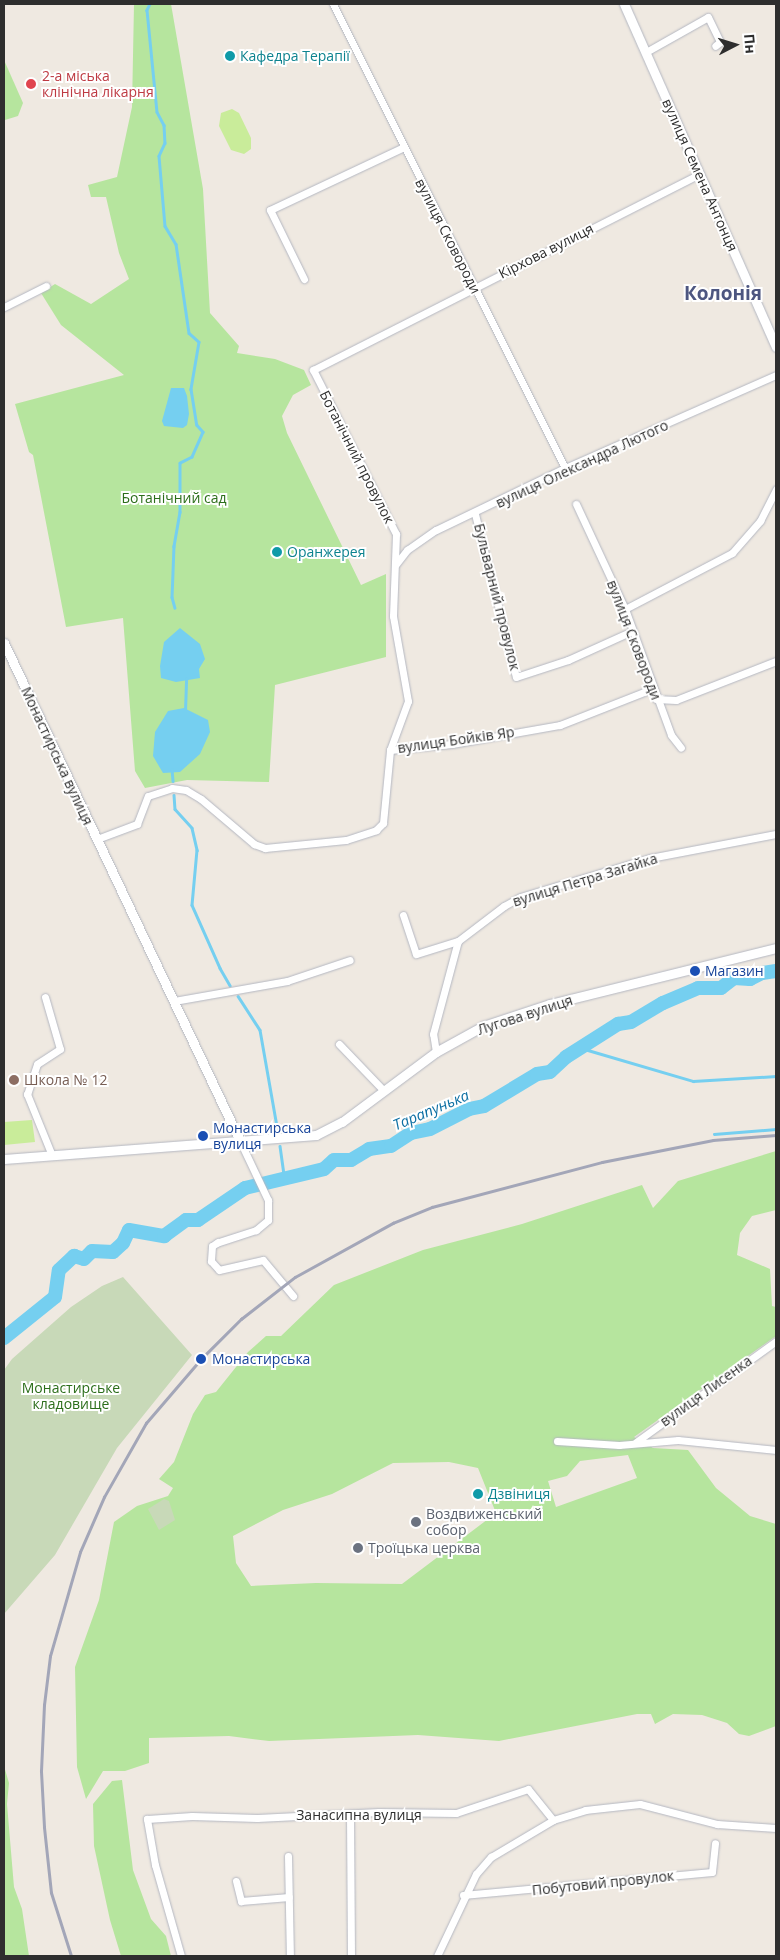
<!DOCTYPE html>
<meta charset="utf-8">
<style>
body{margin:0}
#map{position:relative;width:780px;height:1960px;overflow:hidden;background:#efe9e1;font-family:"Open Sans",sans-serif}
div>[style]{position:absolute}
[style*='--x']{left:calc(var(--x)*1px);top:calc(var(--y)*1px);width:calc(var(--w)*1px);rotate:calc(var(--a)*1deg)}
.green>*{inset:0;background:#b6e59e}
.cemetery>*{inset:0;background:#c8d9b8}
.pitch>*{inset:0;background:#c9ec9a}
.water>*{inset:0;background:#75cff0}
.stream>*{height:2.5px;margin:-1.25px;padding:0 1.25px;transform-origin:1.25px;border-radius:1.25px;background:#75cff0}
.river>*{height:14px;margin:-7px;padding:0 7px;transform-origin:7px;border-radius:7px;background:#75cff0}
.roads{filter:drop-shadow(0 0 1px #b4b7c1) drop-shadow(0 0 1px #b4b7c1)}
.minor>*{height:7px;margin:-3.5px;padding:0 3.5px;transform-origin:3.5px;border-radius:3.5px;background:#fff}
.tertiary>*{height:9px;margin:-4.5px;padding:0 4.5px;transform-origin:4.5px;border-radius:4.5px;background:#fff}
.rail>*{height:2.5px;margin:-1.25px;padding:0 1.25px;transform-origin:1.25px;border-radius:1.25px;background:#a3a6b8}
.dots>*{width:14px;height:14px;translate:-50% -50%;box-sizing:border-box;border:2px solid #fff;border-radius:50%}
span{translate:-50% -50%;white-space:nowrap;text-align:center;line-height:1.15;-webkit-text-stroke:4px #fff;paint-order:stroke}
.culture-label{font-size:14px;color:#0d838f}
.left{translate:0 -50%;text-align:left}
.health-label{font-size:14px;color:#be3a42}
.street-label{font-size:14px;color:#2e2e2e}
.park-label{font-size:14px;color:#2c6e1b}
.transit-label{font-size:14px;color:#164399}
.education-label{font-size:14px;color:#785e54}
.worship-label{font-size:14px;color:#5b616d}
.water-label{font-size:15px;color:#0d6fa3;font-style:italic}
.district-label{font-size:19px;color:#4d5680;font-weight:700}
.frame{position:absolute;inset:0;border:5px solid #2e2e2e;pointer-events:none}
.north{position:absolute;left:710px;top:20px;width:50px;height:50px;-webkit-text-stroke:4px #fff;paint-order:stroke;rotate:85deg;font-size:14px;font-weight:700;line-height:20px;text-align:center;color:#2e2e2e}
.north::after{content:'';display:block;margin:auto;width:18px;height:22px;background:#2e2e2e;clip-path:polygon(50% 0,100% 100%,50% 72%,0 100%)}
</style>
<div id="map">
<div class="green">
<i style="clip-path:polygon(134px 4px,171px 4px,203px 189px,210px 313px,239px 346px,237px 353px,275px 359px,304px 370px,311px 385px,293px 395px,282px 416px,287px 433px,361px 585px,386px 574px,386px 657px,275px 685px,269px 782px,187px 780px,145px 788px,135px 771px,123px 618px,66px 627px,33px 455px,29px 452px,15px 404px,124px 375px,61px 325px,41px 293px,55px 284px,91px 304px,129px 279px,119px 253px,106px 197px,91px 197px,88px 185px,117px 177px,132px 107px)"></i>
<i style="clip-path:polygon(4px 60px,23px 103px,18px 116px,5px 120px)"></i>
<i style="clip-path:polygon(evenodd,776px 1151px,776px 1210px,752px 1216px,740px 1233px,737px 1255px,770px 1269px,772px 1306px,776px 1307px,776px 1336px,634px 1437px,653px 1448px,688px 1450px,716px 1488px,750px 1516px,776px 1524px,776px 1726px,749px 1736px,739px 1734px,727px 1723px,702px 1715px,673px 1714px,655px 1724px,651px 1714px,637px 1714px,499px 1741px,418px 1735px,269px 1741px,229px 1736px,149px 1738px,149px 1763px,125px 1771px,103px 1771px,86px 1799px,77px 1767px,75px 1667px,99px 1600px,114px 1522px,137px 1506px,168px 1496px,173px 1488px,159px 1479px,174px 1462px,193px 1414px,205px 1395px,216px 1392px,248px 1352px,266px 1336px,281px 1336px,334px 1285px,423px 1250px,522px 1224px,642px 1185px,653px 1208px,678px 1181px,776px 1151px,628px 1455px,637px 1478px,556px 1507px,548px 1481px,567px 1476px,580px 1461px,628px 1455px,776px 1151px,449px 1462px,478px 1468px,496px 1513px,402px 1584px,316px 1583px,251px 1586px,236px 1563px,233px 1536px,283px 1510px,332px 1494px,393px 1463px,449px 1462px)"></i>
<i style="clip-path:polygon(4px 1766px,9px 1783px,7px 1804px,14px 1887px,22px 1909px,29px 1956px,4px 1956px)"></i>
<i style="clip-path:polygon(122px 1780px,133px 1870px,151px 1919px,166px 1936px,171px 1956px,121px 1956px,110px 1920px,94px 1846px,93px 1804px,112px 1781px)"></i>
</div>
<div class="cemetery">
<i style="clip-path:polygon(123px 1277px,192px 1355px,117px 1448px,55px 1555px,4px 1614px,4px 1370px,12px 1359px,71px 1307px,102px 1286px)"></i>
<i style="clip-path:polygon(164px 1499px,169px 1501px,175px 1520px,159px 1530px,148px 1509px)"></i>
</div>
<div class="pitch">
<i style="clip-path:polygon(232px 109px,239px 113px,251px 138px,251px 149px,244px 154px,231px 150px,219px 126px,221px 113px)"></i>
<i style="clip-path:polygon(32px 1120px,35px 1142px,4px 1145px,4px 1122px)"></i>
</div>
<div class="water">
<i style="clip-path:polygon(171px 388px,184px 388px,187px 396px,189px 414px,187px 425px,183px 428px,164px 426px,162px 421px)"></i>
<i style="clip-path:polygon(180px 628px,200px 644px,205px 659px,199px 669px,200px 678px,176px 682px,161px 678px,160px 666px,164px 642px)"></i>
<i style="clip-path:polygon(184px 708px,208px 720px,210px 732px,200px 754px,180px 772px,163px 773px,153px 756px,155px 732px,168px 711px)"></i>
</div>
<div class="stream">
<i style="--x:150;--y:4;--w:7;--a:117"></i>
<i style="--x:147;--y:10;--w:102;--a:84.4"></i>
<i style="--x:157;--y:112;--w:15;--a:62"></i>
<i style="--x:164;--y:125;--w:18;--a:87"></i>
<i style="--x:165;--y:143;--w:14;--a:115"></i>
<i style="--x:159;--y:156;--w:70;--a:85.1"></i>
<i style="--x:165;--y:226;--w:21;--a:59"></i>
<i style="--x:176;--y:244;--w:90;--a:81.7"></i>
<i style="--x:189;--y:333;--w:13;--a:42"></i>
<i style="--x:199;--y:342;--w:48;--a:99.7"></i>
<i style="--x:191;--y:389;--w:36;--a:81"></i>
<i style="--x:197;--y:425;--w:9;--a:49"></i>
<i style="--x:203;--y:432;--w:27;--a:114"></i>
<i style="--x:192;--y:457;--w:13;--a:153"></i>
<i style="--x:180;--y:463;--w:49;--a:90"></i>
<i style="--x:180;--y:512;--w:35;--a:100"></i>
<i style="--x:174;--y:546;--w:51;--a:92.2"></i>
<i style="--x:172;--y:597;--w:11;--a:75"></i>
<i style="--x:185;--y:711;--w:32;--a:-88"></i>
<i style="--x:172;--y:769;--w:12;--a:85"></i>
<i style="--x:174;--y:795;--w:14;--a:86"></i>
<i style="--x:175;--y:809;--w:25;--a:48"></i>
<i style="--x:192;--y:828;--w:23;--a:77"></i>
<i style="--x:197;--y:850;--w:55;--a:95.2"></i>
<i style="--x:192;--y:905;--w:69;--a:66"></i>
<i style="--x:220;--y:968;--w:20;--a:60"></i>
<i style="--x:238;--y:996;--w:40;--a:57.1"></i>
<i style="--x:260;--y:1030;--w:104;--a:80"></i>
<i style="--x:581;--y:1048;--w:117;--a:16.4"></i>
<i style="--x:693;--y:1081;--w:83;--a:-3.4"></i>
<i style="--x:714;--y:1134;--w:62;--a:-4.6"></i>
<i style="--x:280;--y:1146;--w:34;--a:82"></i>
</div>
<div class="river">
<i style="--x:4;--y:1338;--w:65;--a:-38.8"></i>
<i style="--x:55;--y:1297;--w:27;--a:-82"></i>
<i style="--x:59;--y:1270;--w:21;--a:-43"></i>
<i style="--x:74;--y:1256;--w:10;--a:17"></i>
<i style="--x:84;--y:1259;--w:11;--a:-45"></i>
<i style="--x:92;--y:1251;--w:21;--a:3"></i>
<i style="--x:113;--y:1252;--w:13;--a:-42"></i>
<i style="--x:123;--y:1243;--w:14;--a:-65"></i>
<i style="--x:129;--y:1230;--w:36;--a:10"></i>
<i style="--x:164;--y:1236;--w:27;--a:-36"></i>
<i style="--x:186;--y:1220;--w:12;--a:0"></i>
<i style="--x:198;--y:1220;--w:57;--a:-34.2"></i>
<i style="--x:245;--y:1188;--w:81;--a:-13.5"></i>
<i style="--x:324;--y:1169;--w:13;--a:-42"></i>
<i style="--x:334;--y:1160;--w:17;--a:0"></i>
<i style="--x:351;--y:1160;--w:21;--a:-31"></i>
<i style="--x:369;--y:1149;--w:22;--a:-8"></i>
<i style="--x:391;--y:1146;--w:24;--a:-33"></i>
<i style="--x:411;--y:1133;--w:19;--a:-12"></i>
<i style="--x:430;--y:1129;--w:44;--a:-27.1"></i>
<i style="--x:469;--y:1109;--w:15;--a:-11"></i>
<i style="--x:484;--y:1106;--w:62;--a:-31.1"></i>
<i style="--x:537;--y:1074;--w:13;--a:-9"></i>
<i style="--x:550;--y:1072;--w:22;--a:-43"></i>
<i style="--x:566;--y:1057;--w:62;--a:-32.4"></i>
<i style="--x:618;--y:1024;--w:13;--a:-9"></i>
<i style="--x:631;--y:1022;--w:37;--a:-31"></i>
<i style="--x:663;--y:1003;--w:38;--a:-23"></i>
<i style="--x:698;--y:988;--w:23;--a:0"></i>
<i style="--x:721;--y:988;--w:16;--a:-38"></i>
<i style="--x:734;--y:978;--w:16;--a:4"></i>
<i style="--x:750;--y:979;--w:13;--a:-27"></i>
<i style="--x:762;--y:973;--w:14;--a:-8"></i>
</div>
<div class="roads">
<div class="minor">
<i style="--x:333;--y:4;--w:519;--a:63.43"></i>
<i style="--x:646;--y:52;--w:71;--a:-29.4"></i>
<i style="--x:708;--y:17;--w:28;--a:64"></i>
<i style="--x:720;--y:42;--w:6;--a:141"></i>
<i style="--x:304;--y:279;--w:77;--a:-116.2"></i>
<i style="--x:270;--y:210;--w:148;--a:-25.2"></i>
<i style="--x:4;--y:307;--w:47;--a:-26.6"></i>
<i style="--x:576;--y:504;--w:116;--a:65"></i>
<i style="--x:625;--y:609;--w:134;--a:69.9"></i>
<i style="--x:671;--y:735;--w:16;--a:52"></i>
<i style="--x:475;--y:514;--w:168;--a:75.9"></i>
<i style="--x:516;--y:677;--w:55;--a:-18.1"></i>
<i style="--x:568;--y:660;--w:70;--a:-24.4"></i>
<i style="--x:396;--y:564;--w:18;--a:-52"></i>
<i style="--x:407;--y:550;--w:35;--a:-35"></i>
<i style="--x:436;--y:530;--w:143;--a:-25.7"></i>
<i style="--x:565;--y:468;--w:231;--a:-23.8"></i>
<i style="--x:625;--y:609;--w:121;--a:-27.6"></i>
<i style="--x:732;--y:553;--w:43;--a:-48.8"></i>
<i style="--x:760;--y:521;--w:36;--a:-63"></i>
<i style="--x:656;--y:699;--w:20;--a:3"></i>
<i style="--x:676;--y:700;--w:107;--a:-21.3"></i>
<i style="--x:390;--y:750;--w:52;--a:-69.8"></i>
<i style="--x:408;--y:701;--w:86;--a:-100"></i>
<i style="--x:393;--y:616;--w:82;--a:-87.9"></i>
<i style="--x:396;--y:534;--w:184;--a:-116.8"></i>
<i style="--x:313;--y:370;--w:433;--a:-26.9"></i>
<i style="--x:97;--y:839;--w:43;--a:-20.6"></i>
<i style="--x:137;--y:824;--w:30;--a:-69"></i>
<i style="--x:148;--y:796;--w:25;--a:-18"></i>
<i style="--x:172;--y:788;--w:14;--a:8"></i>
<i style="--x:186;--y:790;--w:17;--a:31"></i>
<i style="--x:201;--y:799;--w:70;--a:40.3"></i>
<i style="--x:254;--y:844;--w:12;--a:20"></i>
<i style="--x:265;--y:848;--w:81;--a:-5.6"></i>
<i style="--x:346;--y:840;--w:32;--a:-18"></i>
<i style="--x:376;--y:830;--w:10;--a:-45"></i>
<i style="--x:383;--y:823;--w:73;--a:-84.5"></i>
<i style="--x:390;--y:750;--w:62;--a:-5.5"></i>
<i style="--x:452;--y:744;--w:110;--a:-10"></i>
<i style="--x:560;--y:725;--w:99;--a:-21.4"></i>
<i style="--x:403;--y:915;--w:41;--a:71.6"></i>
<i style="--x:416;--y:954;--w:44;--a:-17.2"></i>
<i style="--x:45;--y:997;--w:54;--a:73.9"></i>
<i style="--x:60;--y:1049;--w:27;--a:147"></i>
<i style="--x:37;--y:1064;--w:32;--a:108"></i>
<i style="--x:27;--y:1094;--w:64;--a:67.9"></i>
<i style="--x:174;--y:1001;--w:115;--a:-10"></i>
<i style="--x:287;--y:981;--w:66;--a:-18.4"></i>
<i style="--x:339;--y:1044;--w:65;--a:46.2"></i>
<i style="--x:436;--y:1052;--w:18;--a:-99"></i>
<i style="--x:433;--y:1034;--w:96;--a:-75"></i>
<i style="--x:458;--y:941;--w:58;--a:-37.3"></i>
<i style="--x:504;--y:906;--w:18;--a:-29"></i>
<i style="--x:520;--y:897;--w:136;--a:-16.7"></i>
<i style="--x:650;--y:858;--w:128;--a:-10.8"></i>
<i style="--x:239;--y:1139;--w:68;--a:64.6"></i>
<i style="--x:268;--y:1200;--w:20;--a:90"></i>
<i style="--x:268;--y:1220;--w:16;--a:140"></i>
<i style="--x:256;--y:1230;--w:40;--a:162"></i>
<i style="--x:218;--y:1242;--w:7;--a:146"></i>
<i style="--x:212;--y:1246;--w:15;--a:94"></i>
<i style="--x:211;--y:1261;--w:12;--a:48"></i>
<i style="--x:219;--y:1270;--w:45;--a:-12.8"></i>
<i style="--x:263;--y:1260;--w:47;--a:50.2"></i>
<i style="--x:557;--y:1441;--w:62;--a:3.7"></i>
<i style="--x:619;--y:1445;--w:59;--a:-4.8"></i>
<i style="--x:678;--y:1440;--w:99;--a:5.8"></i>
<i style="--x:636;--y:1442;--w:173;--a:-35.8"></i>
<i style="--x:350;--y:1814;--w:142;--a:89.6"></i>
<i style="--x:288;--y:1856;--w:100;--a:88.9"></i>
<i style="--x:236;--y:1881;--w:21;--a:76"></i>
<i style="--x:241;--y:1901;--w:48;--a:-4.8"></i>
<i style="--x:463;--y:1895;--w:250;--a:-5.3"></i>
<i style="--x:712;--y:1872;--w:29;--a:-84"></i>
<i style="--x:181;--y:1956;--w:95;--a:-105.9"></i>
<i style="--x:155;--y:1865;--w:47;--a:-99.9"></i>
<i style="--x:147;--y:1819;--w:45;--a:-3.8"></i>
<i style="--x:192;--y:1816;--w:65;--a:1.8"></i>
<i style="--x:257;--y:1818;--w:122;--a:-2.8"></i>
<i style="--x:379;--y:1812;--w:77;--a:0.7"></i>
<i style="--x:456;--y:1813;--w:76;--a:-18.4"></i>
<i style="--x:528;--y:1789;--w:40;--a:51"></i>
<i style="--x:437;--y:1956;--w:91;--a:-64.6"></i>
<i style="--x:476;--y:1874;--w:23;--a:-49"></i>
<i style="--x:491;--y:1857;--w:72;--a:-30.8"></i>
<i style="--x:553;--y:1820;--w:34;--a:-17"></i>
<i style="--x:585;--y:1810;--w:55;--a:-6.2"></i>
<i style="--x:640;--y:1804;--w:80;--a:14.6"></i>
<i style="--x:717;--y:1824;--w:59;--a:3.9"></i>
</div>
<div class="tertiary">
<i style="--x:624;--y:4;--w:375;--a:66.1"></i>
<i style="--x:4;--y:643;--w:549;--a:64.65"></i>
<i style="--x:4;--y:1159;--w:313;--a:-4.4"></i>
<i style="--x:316;--y:1135;--w:29;--a:-27"></i>
<i style="--x:342;--y:1122;--w:117;--a:-36.7"></i>
<i style="--x:436;--y:1052;--w:54;--a:-29"></i>
<i style="--x:483;--y:1026;--w:71;--a:-18.2"></i>
<i style="--x:550;--y:1004;--w:233;--a:-13.9"></i>
</div>
</div>
<div class="rail">
<i style="--x:71;--y:1956;--w:66;--a:-107.6"></i>
<i style="--x:51;--y:1893;--w:66;--a:-96.1"></i>
<i style="--x:44;--y:1827;--w:56;--a:-93.1"></i>
<i style="--x:41;--y:1771;--w:66;--a:-87.4"></i>
<i style="--x:44;--y:1705;--w:49;--a:-83"></i>
<i style="--x:50;--y:1656;--w:108;--a:-73.9"></i>
<i style="--x:80;--y:1552;--w:60;--a:-66.4"></i>
<i style="--x:104;--y:1497;--w:85;--a:-60.4"></i>
<i style="--x:146;--y:1423;--w:84;--a:-49.3"></i>
<i style="--x:201;--y:1359;--w:57;--a:-45"></i>
<i style="--x:241;--y:1319;--w:68;--a:-37.9"></i>
<i style="--x:295;--y:1277;--w:112;--a:-28.9"></i>
<i style="--x:393;--y:1223;--w:42;--a:-22.3"></i>
<i style="--x:432;--y:1207;--w:176;--a:-14.8"></i>
<i style="--x:602;--y:1162;--w:113;--a:-11.2"></i>
<i style="--x:713;--y:1140;--w:63;--a:-4.5"></i>
</div>
<div class="dots">
<i style="left:230px;top:56px;background:#0f9aa8"></i>
<i style="left:31px;top:84px;background:#e0444e"></i>
<i style="left:277px;top:552px;background:#0f9aa8"></i>
<i style="left:695px;top:971px;background:#1a4fb4"></i>
<i style="left:14px;top:1080px;background:#8d6e63"></i>
<i style="left:203px;top:1136px;background:#1a4fb4"></i>
<i style="left:201px;top:1359px;background:#1a4fb4"></i>
<i style="left:478px;top:1494px;background:#0f9aa8"></i>
<i style="left:416px;top:1522px;background:#6b7280"></i>
<i style="left:358px;top:1548px;background:#6b7280"></i>
</div>
<div class="culture-label">
<span class="left" style="left:240px;top:56px">Кафедра Терапії</span>
<span class="left" style="left:287px;top:552px">Оранжерея</span>
<span class="left" style="left:488px;top:1494px">Дзвіниця</span>
</div>
<div class="health-label">
<span class="left" style="left:42px;top:84px">2-а міська<br>клінічна лікарня</span>
</div>
<div class="street-label">
<span style="left:700px;top:175px;rotate:66deg">вулиця Семена Антонця</span>
<span style="left:448px;top:236px;rotate:63deg">вулиця Сковороди</span>
<span style="left:546px;top:251px;rotate:-27deg">Кірхова вулиця</span>
<span style="left:357px;top:457px;rotate:63deg">Ботанічний провулок</span>
<span style="left:582px;top:464px;rotate:-25deg">вулиця Олександра Лютого</span>
<span style="left:497px;top:597px;rotate:76deg">Бульварний провулок</span>
<span style="left:634px;top:640px;rotate:69deg">вулиця Сковороди</span>
<span style="left:456px;top:740px;rotate:-8deg">вулиця Бойків Яр</span>
<span style="left:57px;top:756px;rotate:65deg">Монастирська вулиця</span>
<span style="left:585px;top:880px;rotate:-17deg">вулиця Петра Загайка</span>
<span style="left:525px;top:1015px;rotate:-18deg">Лугова вулиця</span>
<span style="left:706px;top:1391px;rotate:-36deg">вулиця Лисенка</span>
<span style="left:359px;top:1815px">Занасипна вулиця</span>
<span style="left:603px;top:1883px;rotate:-6deg">Побутовий провулок</span>
</div>
<div class="park-label">
<span style="left:174px;top:498px">Ботанічний сад</span>
<span style="left:71px;top:1396px">Монастирське<br>кладовище</span>
</div>
<div class="transit-label">
<span class="left" style="left:705px;top:971px">Магазин</span>
<span class="left" style="left:213px;top:1136px">Монастирська<br>вулиця</span>
<span class="left" style="left:212px;top:1359px">Монастирська</span>
</div>
<div class="education-label">
<span class="left" style="left:24px;top:1080px">Школа № 12</span>
</div>
<div class="worship-label">
<span class="left" style="left:426px;top:1522px">Воздвиженський<br>собор</span>
<span class="left" style="left:368px;top:1548px">Троїцька церква</span>
</div>
<div class="water-label">
<span style="left:431px;top:1110px;rotate:-23deg">Тарапунька</span>
</div>
<div class="district-label">
<span style="left:723px;top:294px">Колонія</span>
</div>
<div class="frame"></div>
<div class="north">Пн</div>
</div>
